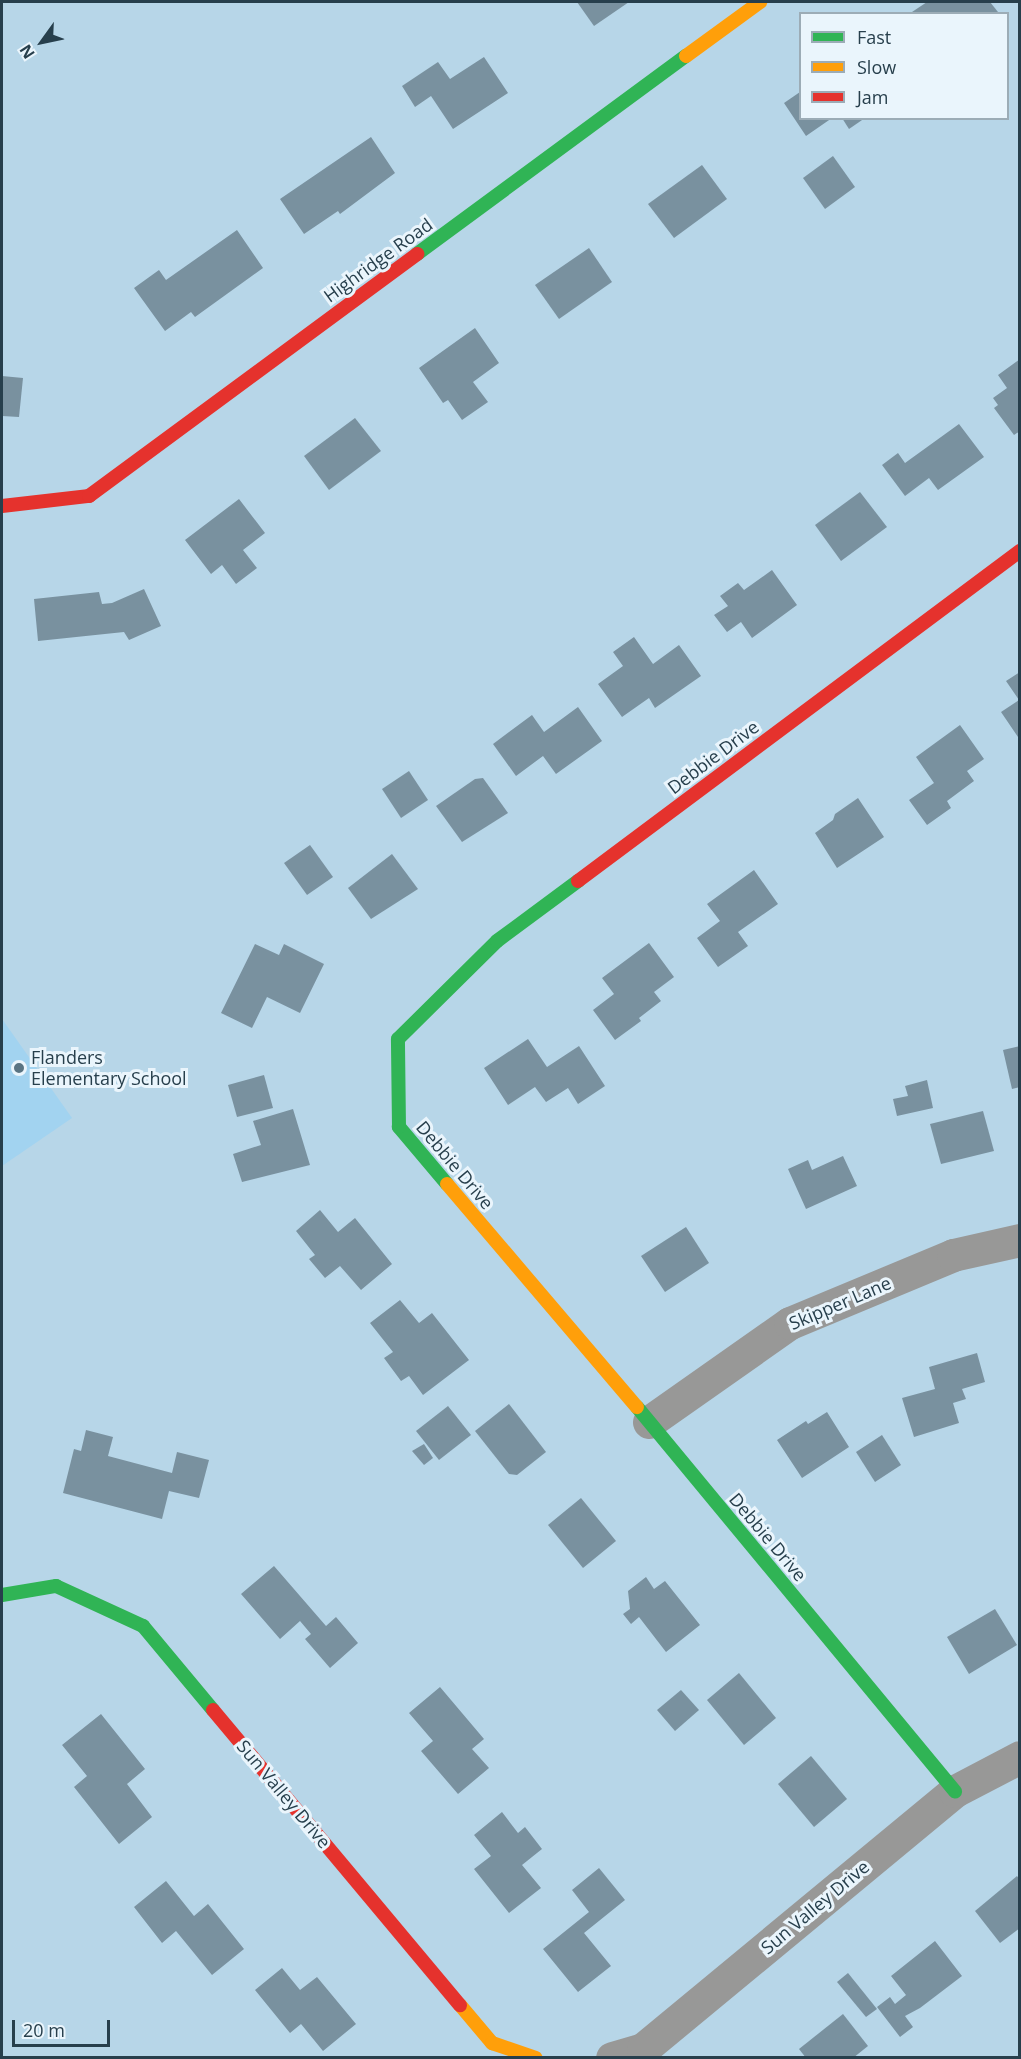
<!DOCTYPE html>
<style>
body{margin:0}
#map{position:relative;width:1021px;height:2059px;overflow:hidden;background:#b7d6e8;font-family:"Open Sans",sans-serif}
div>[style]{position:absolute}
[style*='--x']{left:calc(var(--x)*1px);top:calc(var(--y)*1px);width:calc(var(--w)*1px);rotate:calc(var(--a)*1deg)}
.built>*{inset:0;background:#a2d3f0}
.building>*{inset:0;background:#79919f}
.street>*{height:33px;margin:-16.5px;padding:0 16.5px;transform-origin:16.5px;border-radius:16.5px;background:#989897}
.fast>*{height:14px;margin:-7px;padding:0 7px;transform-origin:7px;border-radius:7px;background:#30b455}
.slow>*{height:14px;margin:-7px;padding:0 7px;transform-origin:7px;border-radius:7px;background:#ff9f0a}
.jam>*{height:14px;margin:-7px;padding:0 7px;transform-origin:7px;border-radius:7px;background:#e5322d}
.dots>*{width:16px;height:16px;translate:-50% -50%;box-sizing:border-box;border:3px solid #eaf5fc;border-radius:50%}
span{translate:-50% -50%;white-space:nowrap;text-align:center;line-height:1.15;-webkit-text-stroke:6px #eaf5fc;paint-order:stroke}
.street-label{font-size:18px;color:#273f4c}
.poi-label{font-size:18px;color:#273f4c}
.left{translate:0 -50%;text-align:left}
.frame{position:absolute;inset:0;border:3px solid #273f4c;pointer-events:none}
.legend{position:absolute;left:799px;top:12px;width:210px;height:108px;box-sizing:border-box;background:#eaf5fc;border:2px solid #9cacb6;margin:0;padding:8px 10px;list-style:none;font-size:18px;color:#273f4c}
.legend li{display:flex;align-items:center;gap:12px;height:30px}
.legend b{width:30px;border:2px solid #9cacb6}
.north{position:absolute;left:12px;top:12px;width:60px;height:60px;-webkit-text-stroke:4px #eaf5fc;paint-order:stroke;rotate:237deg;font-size:16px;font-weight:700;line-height:24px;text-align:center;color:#273f4c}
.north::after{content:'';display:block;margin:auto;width:21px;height:27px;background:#273f4c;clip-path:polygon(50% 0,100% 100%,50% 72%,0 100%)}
.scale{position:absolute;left:12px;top:2020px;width:98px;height:27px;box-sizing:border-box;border:3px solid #273f4c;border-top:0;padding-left:8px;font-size:18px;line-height:21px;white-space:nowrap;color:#273f4c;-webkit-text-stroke:4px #eaf5fc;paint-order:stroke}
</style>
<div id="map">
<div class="built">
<i style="clip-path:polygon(2px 1019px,72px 1118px,2px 1166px)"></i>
</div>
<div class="building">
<i style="clip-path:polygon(577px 2px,629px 2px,594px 26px)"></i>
<i style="clip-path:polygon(927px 2px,990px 2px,998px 12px,909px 14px)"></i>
<i style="clip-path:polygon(484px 57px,508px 93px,453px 129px,431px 96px,415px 107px,402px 86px,438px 62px,450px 79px)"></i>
<i style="clip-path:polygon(800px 92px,800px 118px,832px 118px,806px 136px,784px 103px)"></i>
<i style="clip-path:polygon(842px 118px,865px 118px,849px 129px)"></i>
<i style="clip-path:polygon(371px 137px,395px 173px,340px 214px,338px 211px,304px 234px,280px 199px)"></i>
<i style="clip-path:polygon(833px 156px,855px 187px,825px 209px,803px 178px)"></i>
<i style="clip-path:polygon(702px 165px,727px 199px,674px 238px,648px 204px)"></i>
<i style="clip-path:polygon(237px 230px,263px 268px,195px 317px,191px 312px,165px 331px,134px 288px,159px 270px,166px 280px)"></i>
<i style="clip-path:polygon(589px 248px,612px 282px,559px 319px,535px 285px)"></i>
<i style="clip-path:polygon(475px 328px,499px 363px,473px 382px,488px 402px,462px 420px,448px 400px,443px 403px,419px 368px)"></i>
<i style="clip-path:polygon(1020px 359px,1020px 431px,1014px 435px,994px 408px,998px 405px,993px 398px,1007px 388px,998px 375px)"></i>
<i style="clip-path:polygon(2px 376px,23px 378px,19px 417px,2px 416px)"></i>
<i style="clip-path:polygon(355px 418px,381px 451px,329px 490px,304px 456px)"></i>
<i style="clip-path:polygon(959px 424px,984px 457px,938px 490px,929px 478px,905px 496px,882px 465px,898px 453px,905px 463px)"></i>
<i style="clip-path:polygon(860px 492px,887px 527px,841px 561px,815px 525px)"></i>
<i style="clip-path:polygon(239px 499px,265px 533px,243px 550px,257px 568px,236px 584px,222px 565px,211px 574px,185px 540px)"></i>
<i style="clip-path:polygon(772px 570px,797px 605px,752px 638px,741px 622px,727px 632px,714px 615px,728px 606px,720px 596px,738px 583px,744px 590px)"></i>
<i style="clip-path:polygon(144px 589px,161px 626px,129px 640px,124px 632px,38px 641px,34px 599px,99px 592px,102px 604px,112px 603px)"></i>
<i style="clip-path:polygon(634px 637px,653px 664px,679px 645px,701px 676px,655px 708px,649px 698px,622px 717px,598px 684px,623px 666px,613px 652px)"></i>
<i style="clip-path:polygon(1020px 672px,1020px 740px,1001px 712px,1019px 700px,1006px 681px)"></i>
<i style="clip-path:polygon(578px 707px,602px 741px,556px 774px,543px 756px,516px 776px,493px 744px,532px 715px,544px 732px)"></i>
<i style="clip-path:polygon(960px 725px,984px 759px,967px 771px,974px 781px,947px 801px,951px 808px,927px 825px,909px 800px,934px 783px,916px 757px)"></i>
<i style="clip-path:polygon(409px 771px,428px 800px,401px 818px,382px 789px)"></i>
<i style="clip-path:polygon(483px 778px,508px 813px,462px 842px,436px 806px,475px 779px)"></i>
<i style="clip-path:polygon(858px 798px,884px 837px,837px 868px,815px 833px,833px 820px,835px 814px)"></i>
<i style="clip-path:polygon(310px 845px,333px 877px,307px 895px,284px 863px)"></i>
<i style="clip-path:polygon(392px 854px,418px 889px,371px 919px,348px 888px)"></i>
<i style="clip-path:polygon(754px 870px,778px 904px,738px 932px,748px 946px,718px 967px,697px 938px,720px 921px,707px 904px)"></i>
<i style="clip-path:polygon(649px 943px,674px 977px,654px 992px,661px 1001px,639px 1018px,641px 1021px,615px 1040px,593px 1010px,614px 994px,602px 978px)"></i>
<i style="clip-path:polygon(255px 944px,279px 955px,284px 944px,324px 964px,300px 1013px,267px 997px,252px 1028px,221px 1013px)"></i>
<i style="clip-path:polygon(528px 1039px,547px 1067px,579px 1046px,605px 1086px,578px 1104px,568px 1088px,546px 1102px,535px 1087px,508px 1105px,484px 1068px)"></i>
<i style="clip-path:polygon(1020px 1046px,1020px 1087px,1012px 1089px,1003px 1050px)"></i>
<i style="clip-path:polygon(264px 1075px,273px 1108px,237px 1117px,228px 1085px)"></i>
<i style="clip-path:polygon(927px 1080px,933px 1108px,897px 1116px,893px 1099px,908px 1096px,905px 1086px)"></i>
<i style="clip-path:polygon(293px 1109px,310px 1165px,242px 1182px,233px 1154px,261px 1145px,253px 1121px)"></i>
<i style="clip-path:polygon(983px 1111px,994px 1151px,941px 1164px,930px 1124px)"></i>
<i style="clip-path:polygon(843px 1156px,857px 1186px,806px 1209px,788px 1169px,808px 1160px,812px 1170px)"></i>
<i style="clip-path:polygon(320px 1210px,338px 1232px,355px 1218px,392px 1264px,361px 1290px,340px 1266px,325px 1278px,309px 1259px,315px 1255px,296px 1231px)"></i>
<i style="clip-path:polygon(686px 1227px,709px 1263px,665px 1292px,641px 1256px)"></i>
<i style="clip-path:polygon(400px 1300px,419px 1323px,432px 1313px,469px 1360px,423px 1395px,409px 1376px,401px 1381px,384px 1358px,393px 1352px,370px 1323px)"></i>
<i style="clip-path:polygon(977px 1353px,985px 1382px,962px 1389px,966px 1399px,953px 1403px,959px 1423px,914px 1437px,902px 1398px,935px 1389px,929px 1367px)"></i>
<i style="clip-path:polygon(509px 1404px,546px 1452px,517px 1475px,509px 1474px,475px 1431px)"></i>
<i style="clip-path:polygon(448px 1406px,471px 1435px,439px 1460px,416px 1431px)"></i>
<i style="clip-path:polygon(827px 1412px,849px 1447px,802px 1478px,777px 1440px,806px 1421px,808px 1424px)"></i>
<i style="clip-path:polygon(86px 1430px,113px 1437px,108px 1456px,172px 1473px,177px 1452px,209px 1460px,199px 1498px,169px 1491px,162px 1519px,63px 1493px,74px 1449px,81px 1451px)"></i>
<i style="clip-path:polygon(882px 1435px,901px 1465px,875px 1482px,856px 1452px)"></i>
<i style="clip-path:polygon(424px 1444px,433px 1458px,424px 1465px,412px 1451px)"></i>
<i style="clip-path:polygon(581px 1498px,616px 1541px,583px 1568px,548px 1525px)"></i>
<i style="clip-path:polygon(274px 1566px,326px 1626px,336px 1617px,358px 1643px,330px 1668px,305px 1639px,311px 1634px,300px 1621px,280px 1639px,241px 1594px)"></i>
<i style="clip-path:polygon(646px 1577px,654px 1589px,665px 1581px,700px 1625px,666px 1652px,639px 1617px,631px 1624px,623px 1614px,630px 1609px,628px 1591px)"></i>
<i style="clip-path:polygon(995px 1609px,1017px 1645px,969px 1674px,947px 1637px)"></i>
<i style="clip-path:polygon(739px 1673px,776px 1718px,744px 1745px,707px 1700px)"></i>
<i style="clip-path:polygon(440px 1687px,484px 1739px,472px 1749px,489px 1768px,458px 1794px,421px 1751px,433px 1741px,409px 1713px)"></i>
<i style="clip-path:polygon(681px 1690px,699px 1710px,675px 1731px,657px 1710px)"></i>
<i style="clip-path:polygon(101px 1714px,145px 1769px,127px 1784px,152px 1817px,119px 1844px,74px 1787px,87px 1776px,62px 1745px)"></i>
<i style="clip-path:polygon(811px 1756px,847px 1799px,814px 1827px,778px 1784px)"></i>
<i style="clip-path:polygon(502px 1812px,518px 1833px,525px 1827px,542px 1849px,522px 1865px,541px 1888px,509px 1913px,474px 1869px,491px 1856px,474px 1835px)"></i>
<i style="clip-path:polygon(599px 1868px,625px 1900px,584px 1933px,611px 1966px,578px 1992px,543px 1949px,589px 1912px,572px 1890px)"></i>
<i style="clip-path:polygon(1017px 1876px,1020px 1880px,1020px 1928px,1000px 1943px,975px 1911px)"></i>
<i style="clip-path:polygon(166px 1881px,194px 1916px,208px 1904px,244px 1949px,212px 1975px,176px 1931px,162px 1943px,134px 1907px)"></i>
<i style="clip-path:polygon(935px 1941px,962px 1976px,920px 2008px,905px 2016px,913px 2027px,900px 2037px,877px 2007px,890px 1997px,895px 2004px,906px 1995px,891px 1976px)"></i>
<i style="clip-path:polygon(282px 1968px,300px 1990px,317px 1977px,356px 2024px,323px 2051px,301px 2024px,290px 2033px,255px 1990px)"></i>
<i style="clip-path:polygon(848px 1973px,877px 2009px,866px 2017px,837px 1982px)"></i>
<i style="clip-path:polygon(843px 2014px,868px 2046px,853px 2058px,806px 2058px,799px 2049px)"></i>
</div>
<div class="street">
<i style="--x:649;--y:1422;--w:172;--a:-35.1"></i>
<i style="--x:790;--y:1323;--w:177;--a:-22.6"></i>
<i style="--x:953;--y:1255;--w:69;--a:-12.6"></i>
<i style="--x:612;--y:2058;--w:32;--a:-16"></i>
<i style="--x:643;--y:2049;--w:405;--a:-39.6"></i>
<i style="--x:955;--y:1791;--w:73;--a:-27.6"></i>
</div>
<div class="fast">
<i style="--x:417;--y:254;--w:334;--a:-36.4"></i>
<i style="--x:447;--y:1184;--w:75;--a:-130.1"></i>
<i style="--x:399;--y:1127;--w:88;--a:-90.7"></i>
<i style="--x:398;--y:1039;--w:139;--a:-44.7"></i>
<i style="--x:497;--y:941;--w:101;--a:-36.5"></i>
<i style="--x:637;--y:1407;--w:499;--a:50.4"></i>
<i style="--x:2;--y:1595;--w:55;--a:-9.5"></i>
<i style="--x:56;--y:1586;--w:96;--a:24.7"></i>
<i style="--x:143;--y:1626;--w:109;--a:50.2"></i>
</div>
<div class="slow">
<i style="--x:686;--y:56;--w:92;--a:-36.1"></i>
<i style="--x:447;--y:1184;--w:293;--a:49.6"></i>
<i style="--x:460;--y:2005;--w:50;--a:49.9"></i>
<i style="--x:492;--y:2043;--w:46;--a:18.8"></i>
</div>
<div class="jam">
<i style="--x:2;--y:506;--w:88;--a:-6.6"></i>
<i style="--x:89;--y:496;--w:408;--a:-36.4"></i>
<i style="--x:578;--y:881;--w:552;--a:-36.75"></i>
<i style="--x:213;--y:1710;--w:385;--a:50.1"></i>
</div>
<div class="dots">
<i style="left:19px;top:1068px;background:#597483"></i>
</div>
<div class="street-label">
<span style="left:378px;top:260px;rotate:-36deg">Highridge Road</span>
<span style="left:713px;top:757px;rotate:-37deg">Debbie Drive</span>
<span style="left:455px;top:1165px;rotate:50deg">Debbie Drive</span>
<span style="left:840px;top:1303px;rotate:-23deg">Skipper Lane</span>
<span style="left:768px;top:1537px;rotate:50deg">Debbie Drive</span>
<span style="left:284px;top:1794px;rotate:50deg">Sun Valley Drive</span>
<span style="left:815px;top:1907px;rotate:-40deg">Sun Valley Drive</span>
</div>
<div class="poi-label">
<span class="left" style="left:31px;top:1068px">Flanders<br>Elementary School</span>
</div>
<div class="frame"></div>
<ul class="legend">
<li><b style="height:8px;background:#30b455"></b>Fast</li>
<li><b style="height:8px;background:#ff9f0a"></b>Slow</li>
<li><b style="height:8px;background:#e5322d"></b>Jam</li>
</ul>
<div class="north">N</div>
<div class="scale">20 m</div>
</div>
